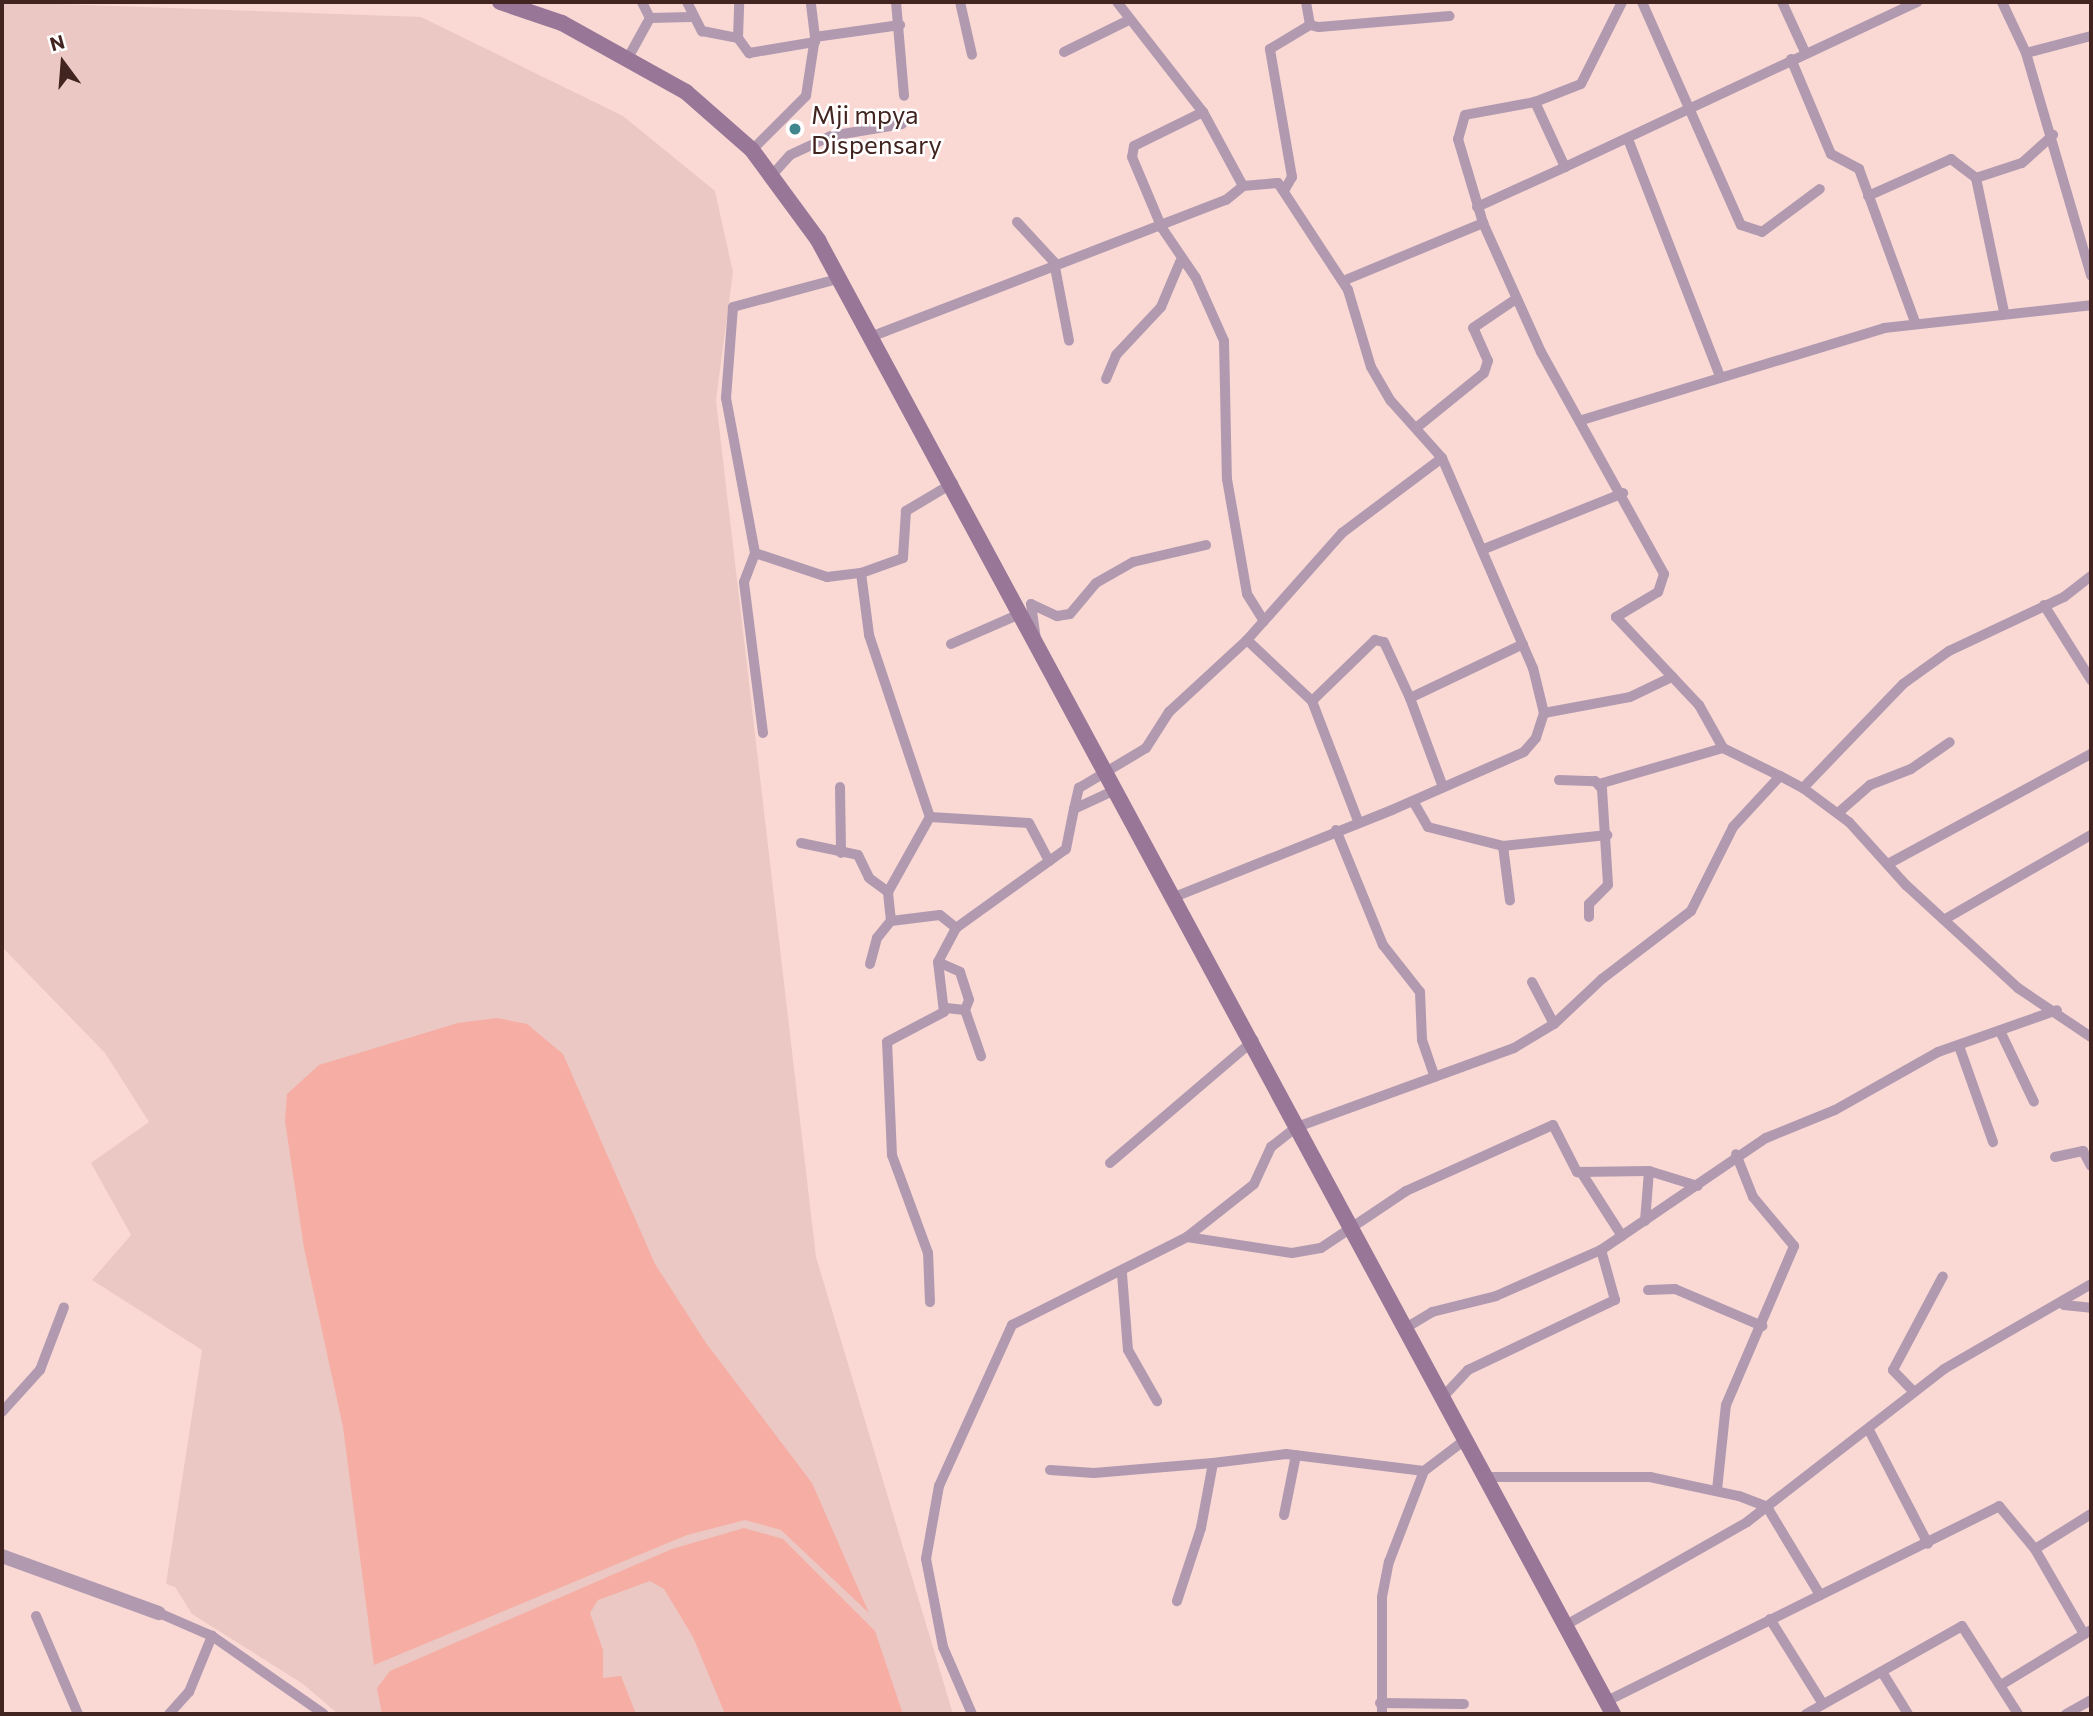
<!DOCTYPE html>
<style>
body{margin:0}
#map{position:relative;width:2093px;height:1716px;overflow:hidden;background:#fad9d5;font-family:Commissioner,sans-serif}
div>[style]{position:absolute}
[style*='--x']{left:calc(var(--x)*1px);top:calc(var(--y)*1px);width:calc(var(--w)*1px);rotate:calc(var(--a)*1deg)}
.built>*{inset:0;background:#ebc8c3}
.green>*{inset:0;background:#f6ada4}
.minor>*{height:10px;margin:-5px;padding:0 5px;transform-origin:5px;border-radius:5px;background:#b19ab0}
.tertiary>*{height:14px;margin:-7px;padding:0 7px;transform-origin:7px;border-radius:7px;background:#b19ab0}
.secondary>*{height:16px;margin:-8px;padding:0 8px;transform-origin:8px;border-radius:8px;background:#987697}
.dots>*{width:19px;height:19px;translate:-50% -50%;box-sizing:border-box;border:4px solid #fff;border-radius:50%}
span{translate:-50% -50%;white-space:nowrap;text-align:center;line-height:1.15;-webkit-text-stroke:5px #fff;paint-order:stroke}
.poi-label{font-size:26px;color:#422420}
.left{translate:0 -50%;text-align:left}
.frame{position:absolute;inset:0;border:4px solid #422420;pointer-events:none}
.north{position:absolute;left:28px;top:28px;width:70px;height:70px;-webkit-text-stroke:5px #fff;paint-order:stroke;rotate:344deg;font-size:19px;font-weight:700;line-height:28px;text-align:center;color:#422420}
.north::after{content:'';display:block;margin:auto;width:24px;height:32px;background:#422420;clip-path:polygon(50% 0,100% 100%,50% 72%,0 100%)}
</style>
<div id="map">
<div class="built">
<i style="clip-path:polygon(2px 2px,421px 17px,623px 116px,715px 191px,733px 272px,716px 400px,816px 1257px,953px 1714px,338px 1714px,303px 1684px,192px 1614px,175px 1587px,166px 1584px,202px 1350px,92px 1280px,131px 1235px,91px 1163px,149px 1122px,105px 1053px,2px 947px)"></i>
</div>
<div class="green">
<i style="clip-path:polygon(497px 1018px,527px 1024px,563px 1054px,655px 1264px,706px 1343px,812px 1483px,869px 1613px,781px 1530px,745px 1520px,687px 1535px,374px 1665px,343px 1427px,304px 1248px,285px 1121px,287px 1094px,319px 1065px,458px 1023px)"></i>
<i style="clip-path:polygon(744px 1528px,783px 1539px,875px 1631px,903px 1714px,725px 1714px,693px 1637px,664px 1589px,650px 1581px,598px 1600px,590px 1613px,603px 1650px,603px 1678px,621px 1676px,636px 1714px,382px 1714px,377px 1688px,390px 1671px,672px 1549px)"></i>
</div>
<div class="minor">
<i style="--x:687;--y:2;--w:33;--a:63"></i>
<i style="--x:702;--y:31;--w:37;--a:11"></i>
<i style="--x:738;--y:38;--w:36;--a:-88"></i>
<i style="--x:896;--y:2;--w:94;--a:85.1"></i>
<i style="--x:960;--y:2;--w:54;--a:77.2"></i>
<i style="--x:1117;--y:2;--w:140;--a:52"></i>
<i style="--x:1203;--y:112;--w:77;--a:153.8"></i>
<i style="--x:1134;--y:146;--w:11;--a:100"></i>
<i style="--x:1132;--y:157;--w:77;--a:67.1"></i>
<i style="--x:1162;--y:228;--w:60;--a:55.8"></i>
<i style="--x:1196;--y:278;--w:69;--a:66"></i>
<i style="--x:1224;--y:341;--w:138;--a:88.8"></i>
<i style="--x:1227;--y:479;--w:117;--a:80.1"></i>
<i style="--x:1247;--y:594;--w:32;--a:58"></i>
<i style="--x:1306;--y:2;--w:23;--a:80"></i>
<i style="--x:1310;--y:25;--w:9;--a:13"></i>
<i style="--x:1319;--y:27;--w:131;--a:-4.8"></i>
<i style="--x:1642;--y:2;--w:244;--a:66.1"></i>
<i style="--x:1741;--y:225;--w:22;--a:18"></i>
<i style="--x:1762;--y:232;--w:72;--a:-36.6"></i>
<i style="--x:1782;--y:2;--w:55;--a:65.3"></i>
<i style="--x:2002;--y:2;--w:56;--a:64.8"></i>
<i style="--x:650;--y:18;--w:41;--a:-1.4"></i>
<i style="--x:2091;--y:36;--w:67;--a:165.3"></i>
<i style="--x:2026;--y:53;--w:232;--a:73.7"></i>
<i style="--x:815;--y:37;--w:86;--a:-8"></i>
<i style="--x:738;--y:38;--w:19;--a:54"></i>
<i style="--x:749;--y:53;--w:67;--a:-9.5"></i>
<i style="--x:1064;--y:52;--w:70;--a:-26.2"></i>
<i style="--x:629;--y:56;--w:43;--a:-61.1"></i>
<i style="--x:650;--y:18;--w:18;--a:-117"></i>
<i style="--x:1791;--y:59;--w:103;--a:67.2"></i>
<i style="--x:1831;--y:154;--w:32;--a:28"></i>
<i style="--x:1859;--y:169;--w:163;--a:69.9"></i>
<i style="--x:1535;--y:102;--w:71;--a:169.5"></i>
<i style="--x:1465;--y:115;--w:25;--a:106"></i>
<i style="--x:1458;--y:139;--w:88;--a:73.4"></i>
<i style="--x:1483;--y:223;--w:141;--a:65.8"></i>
<i style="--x:1541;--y:352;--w:254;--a:61"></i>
<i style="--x:1664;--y:574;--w:19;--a:108"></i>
<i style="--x:1658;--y:592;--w:49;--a:149.2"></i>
<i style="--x:1616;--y:617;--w:121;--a:46.7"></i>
<i style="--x:1699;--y:705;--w:49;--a:60.8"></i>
<i style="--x:1723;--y:748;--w:64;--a:26.2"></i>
<i style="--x:1203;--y:112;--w:84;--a:61.6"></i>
<i style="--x:1628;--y:139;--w:252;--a:68.8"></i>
<i style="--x:752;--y:150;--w:76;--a:-45"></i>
<i style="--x:806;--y:96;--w:60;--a:-81.3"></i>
<i style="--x:815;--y:37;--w:35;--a:-97"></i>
<i style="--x:1565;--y:167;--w:389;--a:-25.1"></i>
<i style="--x:773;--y:174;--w:25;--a:-48"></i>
<i style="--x:790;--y:155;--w:45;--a:-24.9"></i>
<i style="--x:831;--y:136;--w:72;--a:-9.6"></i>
<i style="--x:1285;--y:189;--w:14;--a:-60"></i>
<i style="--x:1292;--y:177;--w:130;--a:-99.8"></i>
<i style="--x:1270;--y:49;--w:47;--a:-31"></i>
<i style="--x:1868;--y:196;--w:91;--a:-24"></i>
<i style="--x:1951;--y:159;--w:31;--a:37"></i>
<i style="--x:1477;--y:207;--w:97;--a:-24.4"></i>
<i style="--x:1565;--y:167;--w:72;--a:-114.8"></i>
<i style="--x:1535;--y:102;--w:49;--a:-21.4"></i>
<i style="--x:1581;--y:84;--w:92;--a:-63.4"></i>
<i style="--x:1017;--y:222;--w:54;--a:47.2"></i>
<i style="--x:1054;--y:262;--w:80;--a:79.2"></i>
<i style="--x:1343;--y:281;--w:152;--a:-22.5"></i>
<i style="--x:2004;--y:312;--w:137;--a:-101.8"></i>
<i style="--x:1976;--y:178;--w:48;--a:-18.1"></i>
<i style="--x:2022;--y:163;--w:42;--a:-42.1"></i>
<i style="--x:873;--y:336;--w:378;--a:-21.1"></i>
<i style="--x:1226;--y:200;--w:22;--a:-39"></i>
<i style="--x:1243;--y:186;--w:35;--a:-5"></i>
<i style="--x:1278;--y:183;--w:128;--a:56.8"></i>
<i style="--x:1348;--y:290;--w:80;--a:73.4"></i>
<i style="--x:1371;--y:367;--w:39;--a:60"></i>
<i style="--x:1391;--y:401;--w:76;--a:48.2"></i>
<i style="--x:1442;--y:458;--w:229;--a:66.6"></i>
<i style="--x:1533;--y:668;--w:46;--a:76.3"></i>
<i style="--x:1544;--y:713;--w:26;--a:108"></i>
<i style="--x:1536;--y:738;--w:18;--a:131"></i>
<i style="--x:1524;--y:752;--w:144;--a:156.3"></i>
<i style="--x:1392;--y:810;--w:234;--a:158.2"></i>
<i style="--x:1106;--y:379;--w:26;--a:-67"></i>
<i style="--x:1116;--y:355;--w:66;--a:-46.8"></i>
<i style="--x:1161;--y:307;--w:49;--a:-67.1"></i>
<i style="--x:1582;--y:420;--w:316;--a:-16.9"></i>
<i style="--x:1884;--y:328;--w:208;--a:-6.3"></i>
<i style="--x:1416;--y:428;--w:87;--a:-39"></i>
<i style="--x:1484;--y:373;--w:13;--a:-72"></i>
<i style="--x:1488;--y:361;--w:36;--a:-114"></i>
<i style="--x:1473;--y:328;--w:52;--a:-34"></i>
<i style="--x:953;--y:483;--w:55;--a:149.2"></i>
<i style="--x:906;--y:511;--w:47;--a:93.7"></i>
<i style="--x:903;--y:558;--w:45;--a:160.3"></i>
<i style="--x:861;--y:573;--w:63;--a:82.6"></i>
<i style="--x:869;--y:635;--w:192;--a:71.5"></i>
<i style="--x:930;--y:817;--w:99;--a:3.5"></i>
<i style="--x:1029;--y:823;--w:43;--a:62.2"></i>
<i style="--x:1484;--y:549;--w:150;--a:-21.9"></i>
<i style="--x:755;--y:553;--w:76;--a:18.4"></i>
<i style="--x:827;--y:577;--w:34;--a:-7"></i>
<i style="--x:1031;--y:604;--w:29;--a:25"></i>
<i style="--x:1057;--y:616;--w:13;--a:-9"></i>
<i style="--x:1070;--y:614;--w:40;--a:-50"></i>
<i style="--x:1096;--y:583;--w:43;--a:-29.6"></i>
<i style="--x:1133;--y:562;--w:75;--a:-13.1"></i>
<i style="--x:1031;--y:604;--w:36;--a:82"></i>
<i style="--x:2044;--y:605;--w:89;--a:57.9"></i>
<i style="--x:1247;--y:640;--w:89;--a:43.2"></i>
<i style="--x:1312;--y:701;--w:88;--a:-44.1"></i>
<i style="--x:1375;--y:640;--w:9;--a:13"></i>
<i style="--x:1384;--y:642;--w:62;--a:65.1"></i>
<i style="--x:1410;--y:698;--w:125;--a:-25.5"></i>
<i style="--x:951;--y:644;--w:77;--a:-23.6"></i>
<i style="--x:1410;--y:698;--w:95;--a:69.7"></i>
<i style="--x:1312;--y:701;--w:129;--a:69"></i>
<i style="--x:1544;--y:713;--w:87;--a:-10.5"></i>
<i style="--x:1630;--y:697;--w:47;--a:-25.5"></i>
<i style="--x:763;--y:733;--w:152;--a:-97.2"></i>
<i style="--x:744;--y:582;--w:31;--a:-69"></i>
<i style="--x:755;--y:553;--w:158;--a:-100.6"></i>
<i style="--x:726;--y:398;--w:91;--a:-85.6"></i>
<i style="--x:733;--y:307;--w:112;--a:-15"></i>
<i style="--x:1559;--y:780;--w:36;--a:2"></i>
<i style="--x:1595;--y:781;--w:11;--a:49"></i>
<i style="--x:1602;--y:789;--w:96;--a:86.4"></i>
<i style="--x:1608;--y:885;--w:27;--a:135"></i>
<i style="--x:1589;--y:904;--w:13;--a:90"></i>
<i style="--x:1599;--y:784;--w:129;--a:-16.2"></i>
<i style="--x:840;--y:787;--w:66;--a:89.1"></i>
<i style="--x:1803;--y:788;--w:57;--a:36.5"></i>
<i style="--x:1849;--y:822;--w:85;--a:47.9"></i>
<i style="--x:1906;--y:885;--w:152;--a:42.6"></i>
<i style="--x:2018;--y:988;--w:88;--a:33.9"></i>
<i style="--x:1413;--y:801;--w:30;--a:60"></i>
<i style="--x:1428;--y:827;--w:77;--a:14.2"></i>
<i style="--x:1503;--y:846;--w:105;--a:-6"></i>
<i style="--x:1074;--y:809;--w:22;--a:-77"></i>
<i style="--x:1079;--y:788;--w:78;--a:-30.8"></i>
<i style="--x:1146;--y:748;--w:43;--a:-57.4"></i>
<i style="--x:1169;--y:712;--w:106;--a:-42.7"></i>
<i style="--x:1247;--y:640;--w:143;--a:-48.4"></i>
<i style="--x:1342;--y:533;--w:125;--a:-36.9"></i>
<i style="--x:1838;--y:813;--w:43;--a:-41.2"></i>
<i style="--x:1870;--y:785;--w:44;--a:-21.3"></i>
<i style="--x:1911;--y:769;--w:47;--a:-34.7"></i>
<i style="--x:1336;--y:830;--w:124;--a:67.8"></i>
<i style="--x:1383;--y:945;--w:60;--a:51.8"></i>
<i style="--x:1420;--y:992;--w:48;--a:87.6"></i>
<i style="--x:1422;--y:1040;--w:39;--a:71"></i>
<i style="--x:801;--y:843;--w:58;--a:11.9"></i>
<i style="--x:858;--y:855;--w:25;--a:64"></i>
<i style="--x:869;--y:878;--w:24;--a:36"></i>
<i style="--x:1503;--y:846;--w:55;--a:82.7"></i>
<i style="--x:1888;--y:864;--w:231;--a:-28.5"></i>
<i style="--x:1947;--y:918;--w:166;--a:-30"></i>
<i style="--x:891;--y:921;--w:49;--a:-7"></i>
<i style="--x:940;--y:915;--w:21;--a:39"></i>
<i style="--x:938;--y:962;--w:24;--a:24"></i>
<i style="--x:960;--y:972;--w:29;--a:72"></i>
<i style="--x:969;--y:1000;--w:11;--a:112"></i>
<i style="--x:870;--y:964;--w:27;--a:-75"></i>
<i style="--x:877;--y:938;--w:22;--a:-51"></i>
<i style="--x:891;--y:921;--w:29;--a:-96"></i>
<i style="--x:888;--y:892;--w:86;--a:-60.8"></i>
<i style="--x:1532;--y:982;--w:47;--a:62.4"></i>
<i style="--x:946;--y:1008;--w:19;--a:6"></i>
<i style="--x:965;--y:1010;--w:49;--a:70.8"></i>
<i style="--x:2001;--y:1033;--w:76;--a:64.4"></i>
<i style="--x:1959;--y:1046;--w:102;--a:70.5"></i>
<i style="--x:2055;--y:1157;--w:29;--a:-12"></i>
<i style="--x:2083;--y:1151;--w:17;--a:62"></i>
<i style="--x:1110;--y:1163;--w:189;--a:-40.5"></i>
<i style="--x:1581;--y:1172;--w:76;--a:57.4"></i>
<i style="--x:1645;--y:1221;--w:50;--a:-85.4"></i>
<i style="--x:1187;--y:1237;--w:106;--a:8.7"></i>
<i style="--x:1292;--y:1253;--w:29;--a:-10"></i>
<i style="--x:1321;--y:1248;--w:102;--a:-33.8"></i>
<i style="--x:1406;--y:1191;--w:161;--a:-24.2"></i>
<i style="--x:1553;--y:1125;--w:53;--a:62.9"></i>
<i style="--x:1577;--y:1172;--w:72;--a:-0.8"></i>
<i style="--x:1649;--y:1171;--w:51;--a:17"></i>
<i style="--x:1122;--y:1274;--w:76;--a:85.5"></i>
<i style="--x:1128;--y:1350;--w:59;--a:60.4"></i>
<i style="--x:1648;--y:1290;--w:27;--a:-2"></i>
<i style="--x:1675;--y:1289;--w:95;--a:23"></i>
<i style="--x:930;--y:1302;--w:49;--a:-92.3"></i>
<i style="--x:928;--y:1253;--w:104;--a:-110.2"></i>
<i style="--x:892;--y:1155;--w:113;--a:-92.5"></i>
<i style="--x:887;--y:1042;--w:64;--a:-27.8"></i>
<i style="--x:944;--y:1012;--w:50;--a:-96.8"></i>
<i style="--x:938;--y:962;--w:38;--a:-62"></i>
<i style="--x:956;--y:928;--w:135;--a:-35.7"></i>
<i style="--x:1066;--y:849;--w:41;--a:-78.7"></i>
<i style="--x:1074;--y:809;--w:47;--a:-24.9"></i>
<i style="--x:2064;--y:1305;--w:27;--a:6"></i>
<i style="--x:1404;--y:1329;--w:33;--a:-31"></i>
<i style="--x:1432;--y:1312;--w:66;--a:-14"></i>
<i style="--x:1496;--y:1296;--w:115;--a:-23.7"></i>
<i style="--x:1601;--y:1250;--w:199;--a:-34.2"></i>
<i style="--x:1766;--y:1138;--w:74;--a:-22.1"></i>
<i style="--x:1835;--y:1110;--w:118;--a:-29.4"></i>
<i style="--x:1938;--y:1052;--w:126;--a:-19.4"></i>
<i style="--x:1913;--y:1391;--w:29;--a:-134"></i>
<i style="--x:1893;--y:1370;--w:106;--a:-62"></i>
<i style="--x:1441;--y:1399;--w:40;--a:-47"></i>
<i style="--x:1468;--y:1370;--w:163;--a:-25.5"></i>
<i style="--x:1615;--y:1300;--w:52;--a:-105.6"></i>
<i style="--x:2;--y:1412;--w:57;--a:-47.9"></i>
<i style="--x:40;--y:1370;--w:67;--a:-69.1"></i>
<i style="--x:1869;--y:1430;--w:128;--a:62.6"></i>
<i style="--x:1213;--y:1463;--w:74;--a:-7"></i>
<i style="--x:1286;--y:1454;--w:139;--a:7"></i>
<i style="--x:1050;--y:1470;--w:44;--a:3.9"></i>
<i style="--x:1094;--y:1473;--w:119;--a:-4.8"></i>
<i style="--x:1213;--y:1463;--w:66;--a:100.5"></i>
<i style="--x:1201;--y:1528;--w:77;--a:108.2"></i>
<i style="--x:1484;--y:1477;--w:166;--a:0"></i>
<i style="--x:1650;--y:1477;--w:91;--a:12.1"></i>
<i style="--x:1739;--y:1496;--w:30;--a:21"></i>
<i style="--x:1767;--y:1507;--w:103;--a:58.9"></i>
<i style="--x:1717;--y:1490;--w:85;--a:-84"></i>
<i style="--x:1726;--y:1405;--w:173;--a:-66.8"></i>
<i style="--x:1794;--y:1246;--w:64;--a:-129.9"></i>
<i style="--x:1753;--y:1197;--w:46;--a:-111.6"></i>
<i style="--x:1284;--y:1515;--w:61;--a:-78.7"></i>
<i style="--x:159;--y:1613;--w:58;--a:23.5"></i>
<i style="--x:212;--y:1636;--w:136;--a:34.9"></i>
<i style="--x:36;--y:1616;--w:107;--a:66.8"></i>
<i style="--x:1770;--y:1619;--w:100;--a:58.1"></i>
<i style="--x:1566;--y:1625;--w:208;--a:-29.6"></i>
<i style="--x:1747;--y:1522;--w:249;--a:-37.8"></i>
<i style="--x:1944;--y:1369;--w:170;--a:-30"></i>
<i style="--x:2084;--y:1634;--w:98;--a:-120"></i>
<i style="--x:2035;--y:1549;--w:66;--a:-32"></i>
<i style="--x:1882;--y:1672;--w:49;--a:58.2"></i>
<i style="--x:2001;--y:1685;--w:105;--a:-31.4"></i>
<i style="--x:1607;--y:1701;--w:438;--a:-26.4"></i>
<i style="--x:1999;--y:1506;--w:56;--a:50.1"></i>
<i style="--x:1380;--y:1703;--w:84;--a:0.7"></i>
<i style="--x:169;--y:1714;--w:30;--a:-48"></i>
<i style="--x:189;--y:1692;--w:61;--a:-67.7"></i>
<i style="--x:972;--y:1714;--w:73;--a:-113.4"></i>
<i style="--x:943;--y:1647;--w:90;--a:-100.9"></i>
<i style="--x:926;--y:1559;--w:74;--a:-79.9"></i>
<i style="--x:939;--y:1486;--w:177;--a:-65.6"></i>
<i style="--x:1012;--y:1325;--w:196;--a:-26.7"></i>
<i style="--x:1187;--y:1237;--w:85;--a:-38.3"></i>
<i style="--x:1254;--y:1184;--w:41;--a:-65.3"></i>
<i style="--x:1271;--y:1147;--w:33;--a:-38"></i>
<i style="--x:1297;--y:1127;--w:231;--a:-20"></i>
<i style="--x:1514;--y:1048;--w:47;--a:-31"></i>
<i style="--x:1554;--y:1024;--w:66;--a:-43.2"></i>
<i style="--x:1602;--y:979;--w:112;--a:-37.4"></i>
<i style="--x:1691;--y:911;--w:94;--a:-63.4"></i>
<i style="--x:1733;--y:827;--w:69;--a:-47.3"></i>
<i style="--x:1780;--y:776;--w:26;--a:28"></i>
<i style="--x:1803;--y:788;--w:144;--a:-46.1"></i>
<i style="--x:1903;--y:684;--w:57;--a:-35.7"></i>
<i style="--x:1949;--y:651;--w:127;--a:-25.2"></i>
<i style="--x:2064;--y:597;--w:34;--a:-38"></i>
<i style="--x:1382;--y:1714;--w:117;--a:-90"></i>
<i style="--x:1382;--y:1597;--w:36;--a:-79"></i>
<i style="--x:1389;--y:1562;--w:97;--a:-69"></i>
<i style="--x:1424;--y:1471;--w:48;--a:-37.3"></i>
<i style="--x:1806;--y:1714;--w:179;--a:-29.4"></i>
<i style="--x:1962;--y:1626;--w:104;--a:57.5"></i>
<i style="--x:2066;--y:1714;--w:29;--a:-29"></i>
</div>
<div class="tertiary">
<i style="--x:2;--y:1556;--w:167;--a:20"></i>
</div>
<div class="secondary">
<i style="--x:500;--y:2;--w:65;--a:18.7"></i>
<i style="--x:562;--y:23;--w:142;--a:29.1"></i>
<i style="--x:686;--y:92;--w:88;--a:41.3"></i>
<i style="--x:752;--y:150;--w:112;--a:53.7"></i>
<i style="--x:818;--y:240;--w:1675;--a:61.66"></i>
</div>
<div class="dots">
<i style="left:795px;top:129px;background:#3e858e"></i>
</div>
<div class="poi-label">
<span class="left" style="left:811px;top:129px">Mji mpya<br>Dispensary</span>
</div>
<div class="frame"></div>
<div class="north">N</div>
</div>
